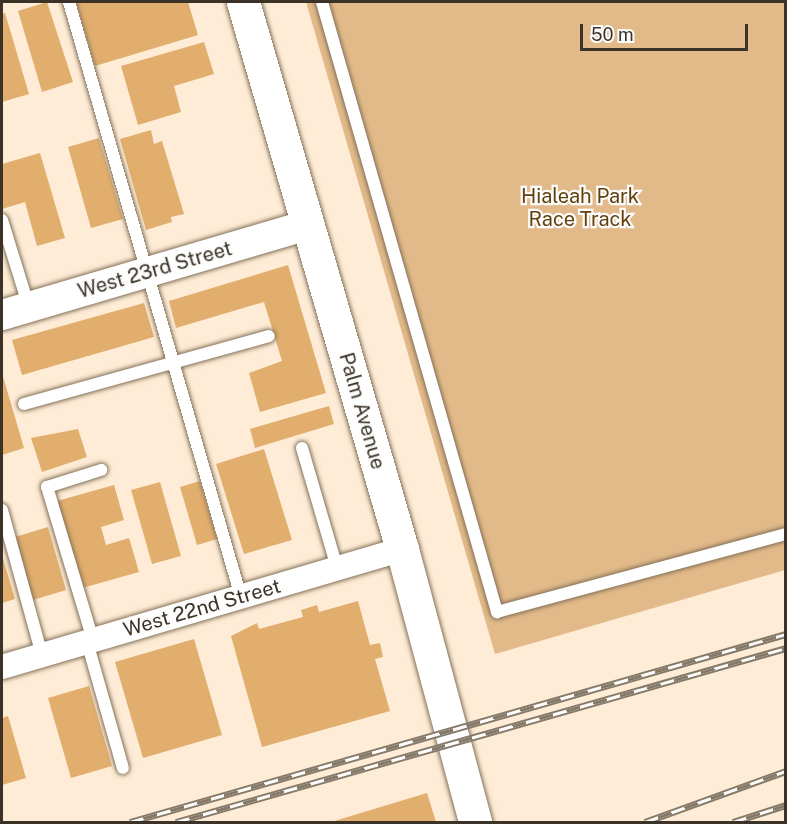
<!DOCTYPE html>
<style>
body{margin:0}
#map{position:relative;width:787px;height:824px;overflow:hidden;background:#feecd6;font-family:"Public Sans",sans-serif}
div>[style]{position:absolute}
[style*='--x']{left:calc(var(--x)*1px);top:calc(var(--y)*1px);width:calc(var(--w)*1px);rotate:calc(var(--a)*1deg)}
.green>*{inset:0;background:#e2ba89}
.building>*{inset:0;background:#e1ae6e}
.roads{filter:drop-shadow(0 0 2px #847158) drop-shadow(0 0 2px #847158)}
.service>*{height:12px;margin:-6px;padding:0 6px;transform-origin:6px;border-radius:6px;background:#fff}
.minor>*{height:24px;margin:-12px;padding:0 12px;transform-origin:12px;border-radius:12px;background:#fff}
.tertiary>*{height:30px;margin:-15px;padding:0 15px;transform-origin:15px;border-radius:15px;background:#fff}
.secondary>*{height:33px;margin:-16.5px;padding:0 16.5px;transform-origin:16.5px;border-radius:16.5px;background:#fff}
.rail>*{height:7px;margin-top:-3.5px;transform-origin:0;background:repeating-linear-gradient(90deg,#fcfcfc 0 14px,#857a6a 0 28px);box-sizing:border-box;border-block:2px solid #857a6a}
span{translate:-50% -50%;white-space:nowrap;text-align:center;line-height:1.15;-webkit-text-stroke:4.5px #fcfcfc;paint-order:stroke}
.park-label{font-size:20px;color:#62400d}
.street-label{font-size:20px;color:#3b3328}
.frame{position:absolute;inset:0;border:3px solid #3b3328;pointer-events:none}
.scale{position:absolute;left:580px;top:24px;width:168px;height:27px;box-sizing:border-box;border:3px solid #3b3328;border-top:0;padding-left:8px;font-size:18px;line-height:21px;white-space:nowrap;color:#3b3328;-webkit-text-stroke:4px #fcfcfc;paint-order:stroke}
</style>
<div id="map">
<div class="green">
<i style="clip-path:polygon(306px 2px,785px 2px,785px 570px,495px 654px)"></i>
</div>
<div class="building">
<i style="clip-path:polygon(47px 2px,73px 82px,42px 92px,18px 11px)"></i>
<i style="clip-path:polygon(76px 2px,188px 2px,198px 35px,95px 66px)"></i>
<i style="clip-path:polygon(5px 13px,29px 94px,2px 102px,2px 14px)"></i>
<i style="clip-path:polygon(204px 42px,214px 74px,174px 86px,181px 112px,138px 125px,121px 66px)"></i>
<i style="clip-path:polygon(151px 130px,154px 144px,162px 141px,184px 214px,171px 217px,172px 222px,146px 230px,120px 139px)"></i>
<i style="clip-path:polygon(99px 138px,123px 219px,91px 228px,68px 147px)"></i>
<i style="clip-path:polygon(40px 153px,65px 238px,37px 246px,25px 202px,2px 209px,2px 164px)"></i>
<i style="clip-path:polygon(288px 265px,326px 393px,260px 412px,249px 373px,282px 361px,264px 302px,176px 328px,169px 301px)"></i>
<i style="clip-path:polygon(144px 303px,154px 337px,22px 375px,12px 340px)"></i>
<i style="clip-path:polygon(2px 373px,24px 448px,2px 455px)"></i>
<i style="clip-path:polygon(329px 406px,334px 424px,255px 448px,250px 429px)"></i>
<i style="clip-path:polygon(78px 429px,87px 457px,42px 472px,31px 438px)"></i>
<i style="clip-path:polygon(264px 449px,292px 540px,244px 554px,216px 464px)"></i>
<i style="clip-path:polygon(200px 481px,217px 539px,197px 545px,180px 487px)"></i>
<i style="clip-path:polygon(160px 482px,181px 556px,152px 564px,131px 490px)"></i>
<i style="clip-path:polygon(114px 485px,124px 520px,101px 527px,106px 545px,129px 538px,139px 572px,82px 588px,57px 501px)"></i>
<i style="clip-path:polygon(48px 527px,66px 590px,33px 600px,15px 537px)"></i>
<i style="clip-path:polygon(2px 555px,15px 599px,2px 603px)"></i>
<i style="clip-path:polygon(358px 601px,370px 645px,380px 643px,383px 657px,375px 659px,390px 711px,262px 747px,231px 636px,257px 623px,259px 629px,303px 617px,301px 610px,317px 605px,319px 612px)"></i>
<i style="clip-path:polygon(194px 639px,222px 735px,143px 758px,115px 662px)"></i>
<i style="clip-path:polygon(89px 686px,112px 766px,71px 778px,48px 698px)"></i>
<i style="clip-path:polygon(8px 716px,26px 778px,2px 785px,2px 718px)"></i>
<i style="clip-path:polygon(427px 793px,436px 822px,331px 822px)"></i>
</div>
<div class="roads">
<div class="service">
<i style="--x:69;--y:2;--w:619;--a:73.88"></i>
<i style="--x:322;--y:2;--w:635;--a:73.99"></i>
<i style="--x:497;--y:612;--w:299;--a:-15.1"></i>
<i style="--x:2;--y:220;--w:91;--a:72.8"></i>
<i style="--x:24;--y:404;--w:254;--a:-15.5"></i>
<i style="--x:302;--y:448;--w:125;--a:73.7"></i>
<i style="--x:2;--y:510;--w:150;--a:74.6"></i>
<i style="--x:93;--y:640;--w:160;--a:-106.7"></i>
<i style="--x:47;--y:487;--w:57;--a:-17.5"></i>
<i style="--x:87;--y:642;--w:131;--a:74.1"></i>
</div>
<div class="minor">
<i style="--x:2;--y:667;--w:417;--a:-16.4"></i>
</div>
<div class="tertiary">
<i style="--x:2;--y:315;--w:319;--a:-16.4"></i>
</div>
<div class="secondary">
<i style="--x:243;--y:2;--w:570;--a:73.79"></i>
<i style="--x:402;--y:549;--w:283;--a:75"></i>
</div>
</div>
<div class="rail">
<i style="--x:130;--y:822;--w:682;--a:-15.99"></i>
<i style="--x:176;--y:822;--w:634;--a:-15.92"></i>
<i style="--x:645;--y:822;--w:150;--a:-19.9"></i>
<i style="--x:733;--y:822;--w:56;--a:-17.8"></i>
</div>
<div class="park-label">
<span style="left:580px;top:208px">Hialeah Park<br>Race Track</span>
</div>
<div class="street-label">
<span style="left:155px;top:270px;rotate:-16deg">West 23rd Street</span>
<span style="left:362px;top:411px;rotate:74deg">Palm Avenue</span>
<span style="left:202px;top:608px;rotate:-16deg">West 22nd Street</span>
</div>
<div class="frame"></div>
<div class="scale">50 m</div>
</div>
